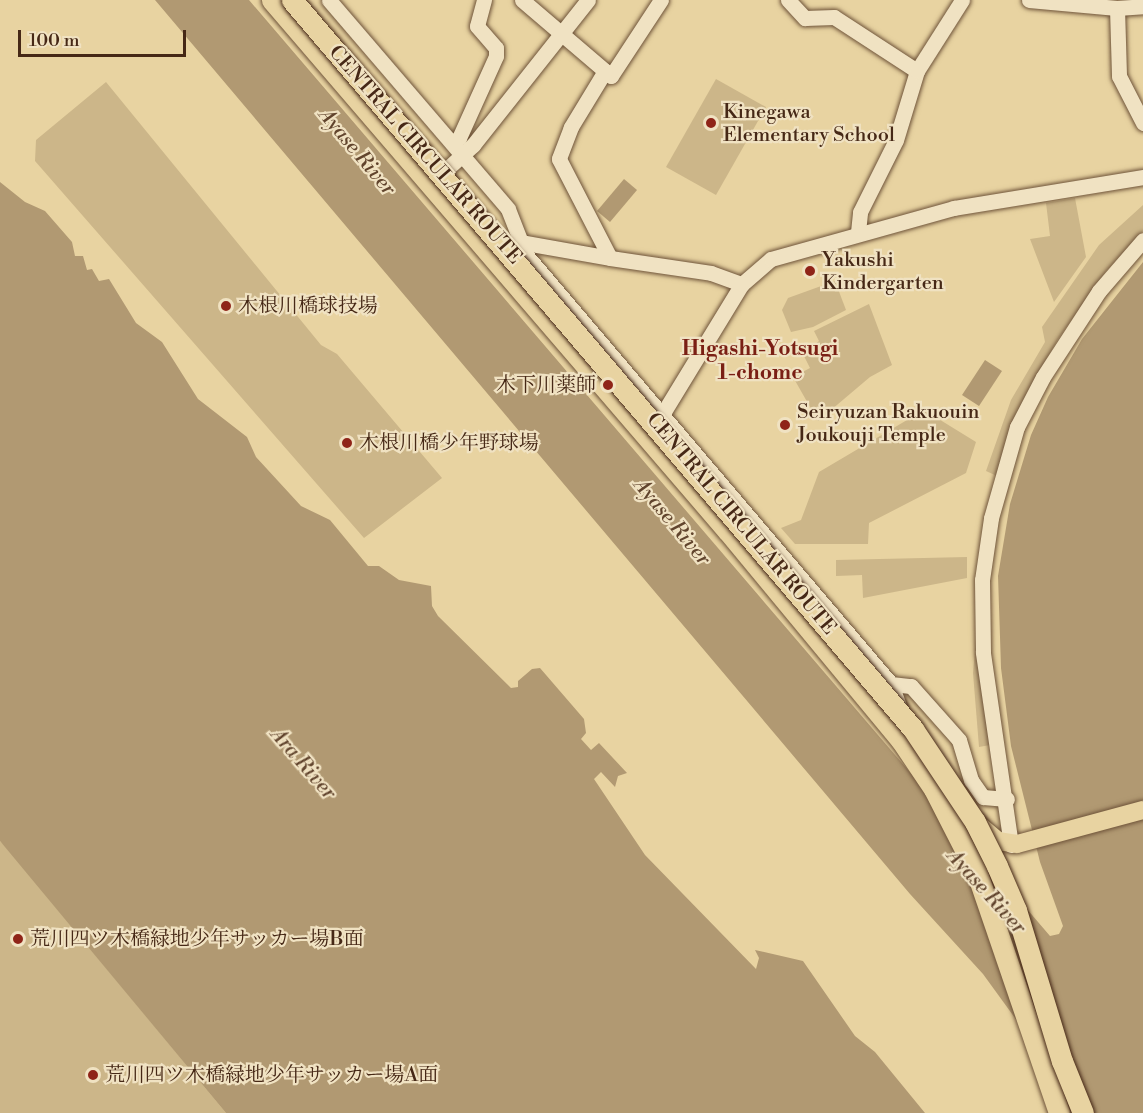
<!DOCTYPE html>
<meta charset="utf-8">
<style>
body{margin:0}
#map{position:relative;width:1143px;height:1113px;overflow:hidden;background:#e8d3a1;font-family:"Libre Bodoni","Noto Serif JP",serif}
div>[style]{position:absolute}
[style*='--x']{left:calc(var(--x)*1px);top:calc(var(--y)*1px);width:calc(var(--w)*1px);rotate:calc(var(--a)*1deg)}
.green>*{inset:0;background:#ccb689}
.water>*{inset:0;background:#b19972}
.roads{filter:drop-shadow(0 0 2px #6e5339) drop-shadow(0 0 2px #6e5339)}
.minor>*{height:15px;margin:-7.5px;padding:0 7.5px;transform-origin:7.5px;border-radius:7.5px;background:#f0e2c2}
.major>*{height:18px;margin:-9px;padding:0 9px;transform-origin:9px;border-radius:9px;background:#e8d3a1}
.highway>*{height:21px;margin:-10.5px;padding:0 10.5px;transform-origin:10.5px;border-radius:10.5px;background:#e8d3a1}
.bridges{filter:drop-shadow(0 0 2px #462816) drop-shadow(0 0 2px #462816)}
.highway-bridge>*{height:21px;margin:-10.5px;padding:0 10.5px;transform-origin:10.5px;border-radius:10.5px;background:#e8d3a1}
.dots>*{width:16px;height:16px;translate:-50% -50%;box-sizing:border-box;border:3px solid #f0e2c2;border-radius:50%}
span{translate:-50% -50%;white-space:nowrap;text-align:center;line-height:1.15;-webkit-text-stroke:4.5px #f0e2c2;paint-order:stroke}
.poi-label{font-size:20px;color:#462816}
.left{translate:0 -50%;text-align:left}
.right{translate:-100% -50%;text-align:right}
.street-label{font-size:20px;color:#462816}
.water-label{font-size:21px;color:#61442d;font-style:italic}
.neighbourhood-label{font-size:21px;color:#7a1f14;font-weight:700}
.scale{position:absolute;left:18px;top:30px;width:168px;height:27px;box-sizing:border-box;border:3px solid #462816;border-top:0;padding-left:8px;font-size:18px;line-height:21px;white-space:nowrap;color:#462816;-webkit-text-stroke:4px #f0e2c2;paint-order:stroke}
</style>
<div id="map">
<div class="green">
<i style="clip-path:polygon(716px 79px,766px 107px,716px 195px,666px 167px)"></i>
<i style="clip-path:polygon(106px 82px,321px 345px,337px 354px,442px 478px,364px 538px,35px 161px,36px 140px)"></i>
<i style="clip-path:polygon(1075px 198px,1086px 257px,1054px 302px,1030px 239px,1050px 236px,1046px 203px)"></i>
<i style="clip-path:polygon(1143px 205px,1143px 231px,1106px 271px,1058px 339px,1040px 370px,997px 476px,986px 471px,1011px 400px,1045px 342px,1042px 327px,1099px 245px)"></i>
<i style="clip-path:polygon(835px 281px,846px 310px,813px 327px,791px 332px,782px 310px,788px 298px)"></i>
<i style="clip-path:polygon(869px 304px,892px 365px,870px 377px,818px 421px,793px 377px,810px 368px,803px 354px,819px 341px,814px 331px)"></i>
<i style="clip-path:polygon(924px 410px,976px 442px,966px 473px,869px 523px,868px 544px,795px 544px,781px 528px,801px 520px,819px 472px)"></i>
<i style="clip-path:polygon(967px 557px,967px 578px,863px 598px,862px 575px,836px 576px,836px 560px)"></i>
<i style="clip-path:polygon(977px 628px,990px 745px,979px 747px,973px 673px)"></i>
<i style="clip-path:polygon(0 841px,7px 848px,226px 1113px,0 1113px)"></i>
</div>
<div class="water">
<i style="clip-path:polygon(155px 0,249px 0,1050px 936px,1059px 934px,1063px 926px,1040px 862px,1011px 746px,1001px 668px,998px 576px,1010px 504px,1031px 435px,1048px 397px,1082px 339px,1143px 262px,1143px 1113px,1084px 1113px,983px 974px,910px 894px)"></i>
<i style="clip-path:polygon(624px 179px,637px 190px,610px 222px,597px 211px)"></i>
<i style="clip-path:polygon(0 182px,25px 202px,45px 211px,72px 242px,75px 256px,83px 256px,87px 270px,92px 269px,99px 281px,109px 279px,136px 323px,162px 342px,198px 399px,247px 437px,256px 457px,301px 506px,330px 520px,368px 566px,379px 566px,399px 580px,431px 586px,432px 606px,438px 616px,511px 688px,518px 687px,518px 681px,532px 669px,540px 668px,584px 719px,586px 733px,581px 739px,591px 750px,599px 743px,627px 773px,618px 776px,615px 787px,601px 772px,594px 779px,645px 855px,756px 969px,759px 958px,755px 950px,803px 961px,855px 1036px,875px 1052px,925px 1113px,226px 1113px,0 841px)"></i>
<i style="clip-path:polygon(985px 360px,1002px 371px,979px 406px,962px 395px)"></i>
</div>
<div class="roads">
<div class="minor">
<i style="--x:329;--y:0;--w:275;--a:49.4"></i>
<i style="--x:508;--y:209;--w:49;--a:68.6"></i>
<i style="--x:526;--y:255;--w:563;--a:49.61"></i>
<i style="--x:891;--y:684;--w:23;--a:70"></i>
<i style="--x:522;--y:0;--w:117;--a:40.5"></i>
<i style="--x:611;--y:76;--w:91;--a:-56.7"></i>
<i style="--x:788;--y:0;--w:25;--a:47"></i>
<i style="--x:805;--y:18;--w:29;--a:-2"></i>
<i style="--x:834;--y:17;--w:99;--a:33"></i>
<i style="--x:1029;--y:0;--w:88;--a:5.2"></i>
<i style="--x:1117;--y:8;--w:26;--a:-4"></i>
<i style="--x:1117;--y:8;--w:68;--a:88.3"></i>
<i style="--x:1119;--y:76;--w:53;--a:62.9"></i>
<i style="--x:605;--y:71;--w:66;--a:121.3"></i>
<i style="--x:571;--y:127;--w:34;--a:111"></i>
<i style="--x:559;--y:159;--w:111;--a:62.7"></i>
<i style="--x:610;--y:258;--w:102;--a:8.4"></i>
<i style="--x:711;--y:273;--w:33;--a:20"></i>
<i style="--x:453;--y:143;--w:8;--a:-40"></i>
<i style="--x:459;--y:138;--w:90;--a:-65.7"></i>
<i style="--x:496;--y:56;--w:8;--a:-90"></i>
<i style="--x:496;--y:48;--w:29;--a:-131"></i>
<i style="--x:477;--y:26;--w:27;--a:-75"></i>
<i style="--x:437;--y:178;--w:49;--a:-42.5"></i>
<i style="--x:473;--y:145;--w:185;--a:-51.6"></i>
<i style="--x:858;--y:232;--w:20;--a:-84"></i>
<i style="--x:860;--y:212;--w:80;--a:-63.4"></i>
<i style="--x:896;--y:140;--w:72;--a:-73.1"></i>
<i style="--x:917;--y:71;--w:84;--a:-57.6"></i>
<i style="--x:520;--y:242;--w:91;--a:10.1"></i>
<i style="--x:657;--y:423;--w:163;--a:-58.6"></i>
<i style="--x:742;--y:284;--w:38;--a:-41"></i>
<i style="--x:771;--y:259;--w:190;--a:-15.6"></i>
<i style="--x:954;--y:208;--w:192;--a:-9.3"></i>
<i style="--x:891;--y:684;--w:20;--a:6"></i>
<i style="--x:911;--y:686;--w:72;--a:48.4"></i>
<i style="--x:959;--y:740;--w:42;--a:73.3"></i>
<i style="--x:971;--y:780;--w:21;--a:55"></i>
<i style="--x:983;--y:797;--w:24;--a:5"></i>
<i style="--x:1011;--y:845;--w:195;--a:-98.3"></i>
<i style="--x:983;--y:652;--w:72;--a:-90.8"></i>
<i style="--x:982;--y:580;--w:63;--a:-81.7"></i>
<i style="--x:991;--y:518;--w:95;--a:-74.1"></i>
<i style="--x:1017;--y:427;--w:56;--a:-62.5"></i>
<i style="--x:1043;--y:377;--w:103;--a:-56.9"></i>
<i style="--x:1099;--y:291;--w:67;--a:-49.2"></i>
</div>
<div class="major">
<i style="--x:979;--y:825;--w:25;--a:40"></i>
<i style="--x:998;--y:841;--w:19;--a:9"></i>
<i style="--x:1017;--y:844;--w:131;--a:-15.1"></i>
</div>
<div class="highway">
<i style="--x:272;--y:0;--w:700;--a:49.35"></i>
<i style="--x:728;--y:531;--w:271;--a:50.4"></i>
<i style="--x:901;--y:740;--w:59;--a:56"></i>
<i style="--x:934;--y:789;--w:94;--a:62.9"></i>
<i style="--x:977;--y:873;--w:254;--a:71.1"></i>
</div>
</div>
<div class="bridges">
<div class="highway-bridge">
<i style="--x:292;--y:0;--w:958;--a:49.57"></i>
<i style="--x:913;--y:729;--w:112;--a:56.3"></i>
<i style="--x:975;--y:822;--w:49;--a:63.4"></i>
<i style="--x:997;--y:866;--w:48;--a:66.6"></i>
<i style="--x:1016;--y:910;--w:158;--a:73.1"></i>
<i style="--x:1062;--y:1061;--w:56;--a:68"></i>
</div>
</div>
<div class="dots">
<i style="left:711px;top:123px;background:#8f2418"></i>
<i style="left:810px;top:271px;background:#8f2418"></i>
<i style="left:226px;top:306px;background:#8f2418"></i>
<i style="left:608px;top:385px;background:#8f2418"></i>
<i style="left:785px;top:425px;background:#8f2418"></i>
<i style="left:347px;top:443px;background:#8f2418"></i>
<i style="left:18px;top:939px;background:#8f2418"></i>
<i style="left:93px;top:1075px;background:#8f2418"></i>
</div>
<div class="poi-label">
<span class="left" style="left:723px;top:124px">Kinegawa<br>Elementary School</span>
<span class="left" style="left:822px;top:272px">Yakushi<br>Kindergarten</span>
<span class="left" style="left:238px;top:306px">木根川橋球技場</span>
<span class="right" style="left:596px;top:385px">木下川薬師</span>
<span class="left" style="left:797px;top:424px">Seiryuzan Rakuouin<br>Joukouji Temple</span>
<span class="left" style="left:359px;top:443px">木根川橋少年野球場</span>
<span class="left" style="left:30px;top:939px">荒川四ツ木橋緑地少年サッカー場B面</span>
<span class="left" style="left:105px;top:1075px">荒川四ツ木橋緑地少年サッカー場A面</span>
</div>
<div class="street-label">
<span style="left:425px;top:155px;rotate:49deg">CENTRAL CIRCULAR ROUTE</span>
<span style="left:741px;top:524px;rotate:50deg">CENTRAL CIRCULAR ROUTE</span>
</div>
<div class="water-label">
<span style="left:357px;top:152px;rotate:50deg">Ayase River</span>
<span style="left:672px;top:522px;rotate:50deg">Ayase River</span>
<span style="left:303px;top:764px;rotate:49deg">Ara River</span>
<span style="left:986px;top:892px;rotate:48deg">Ayase River</span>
</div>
<div class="neighbourhood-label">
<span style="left:760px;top:361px">Higashi-Yotsugi<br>1-chome</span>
</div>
<div class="scale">100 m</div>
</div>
